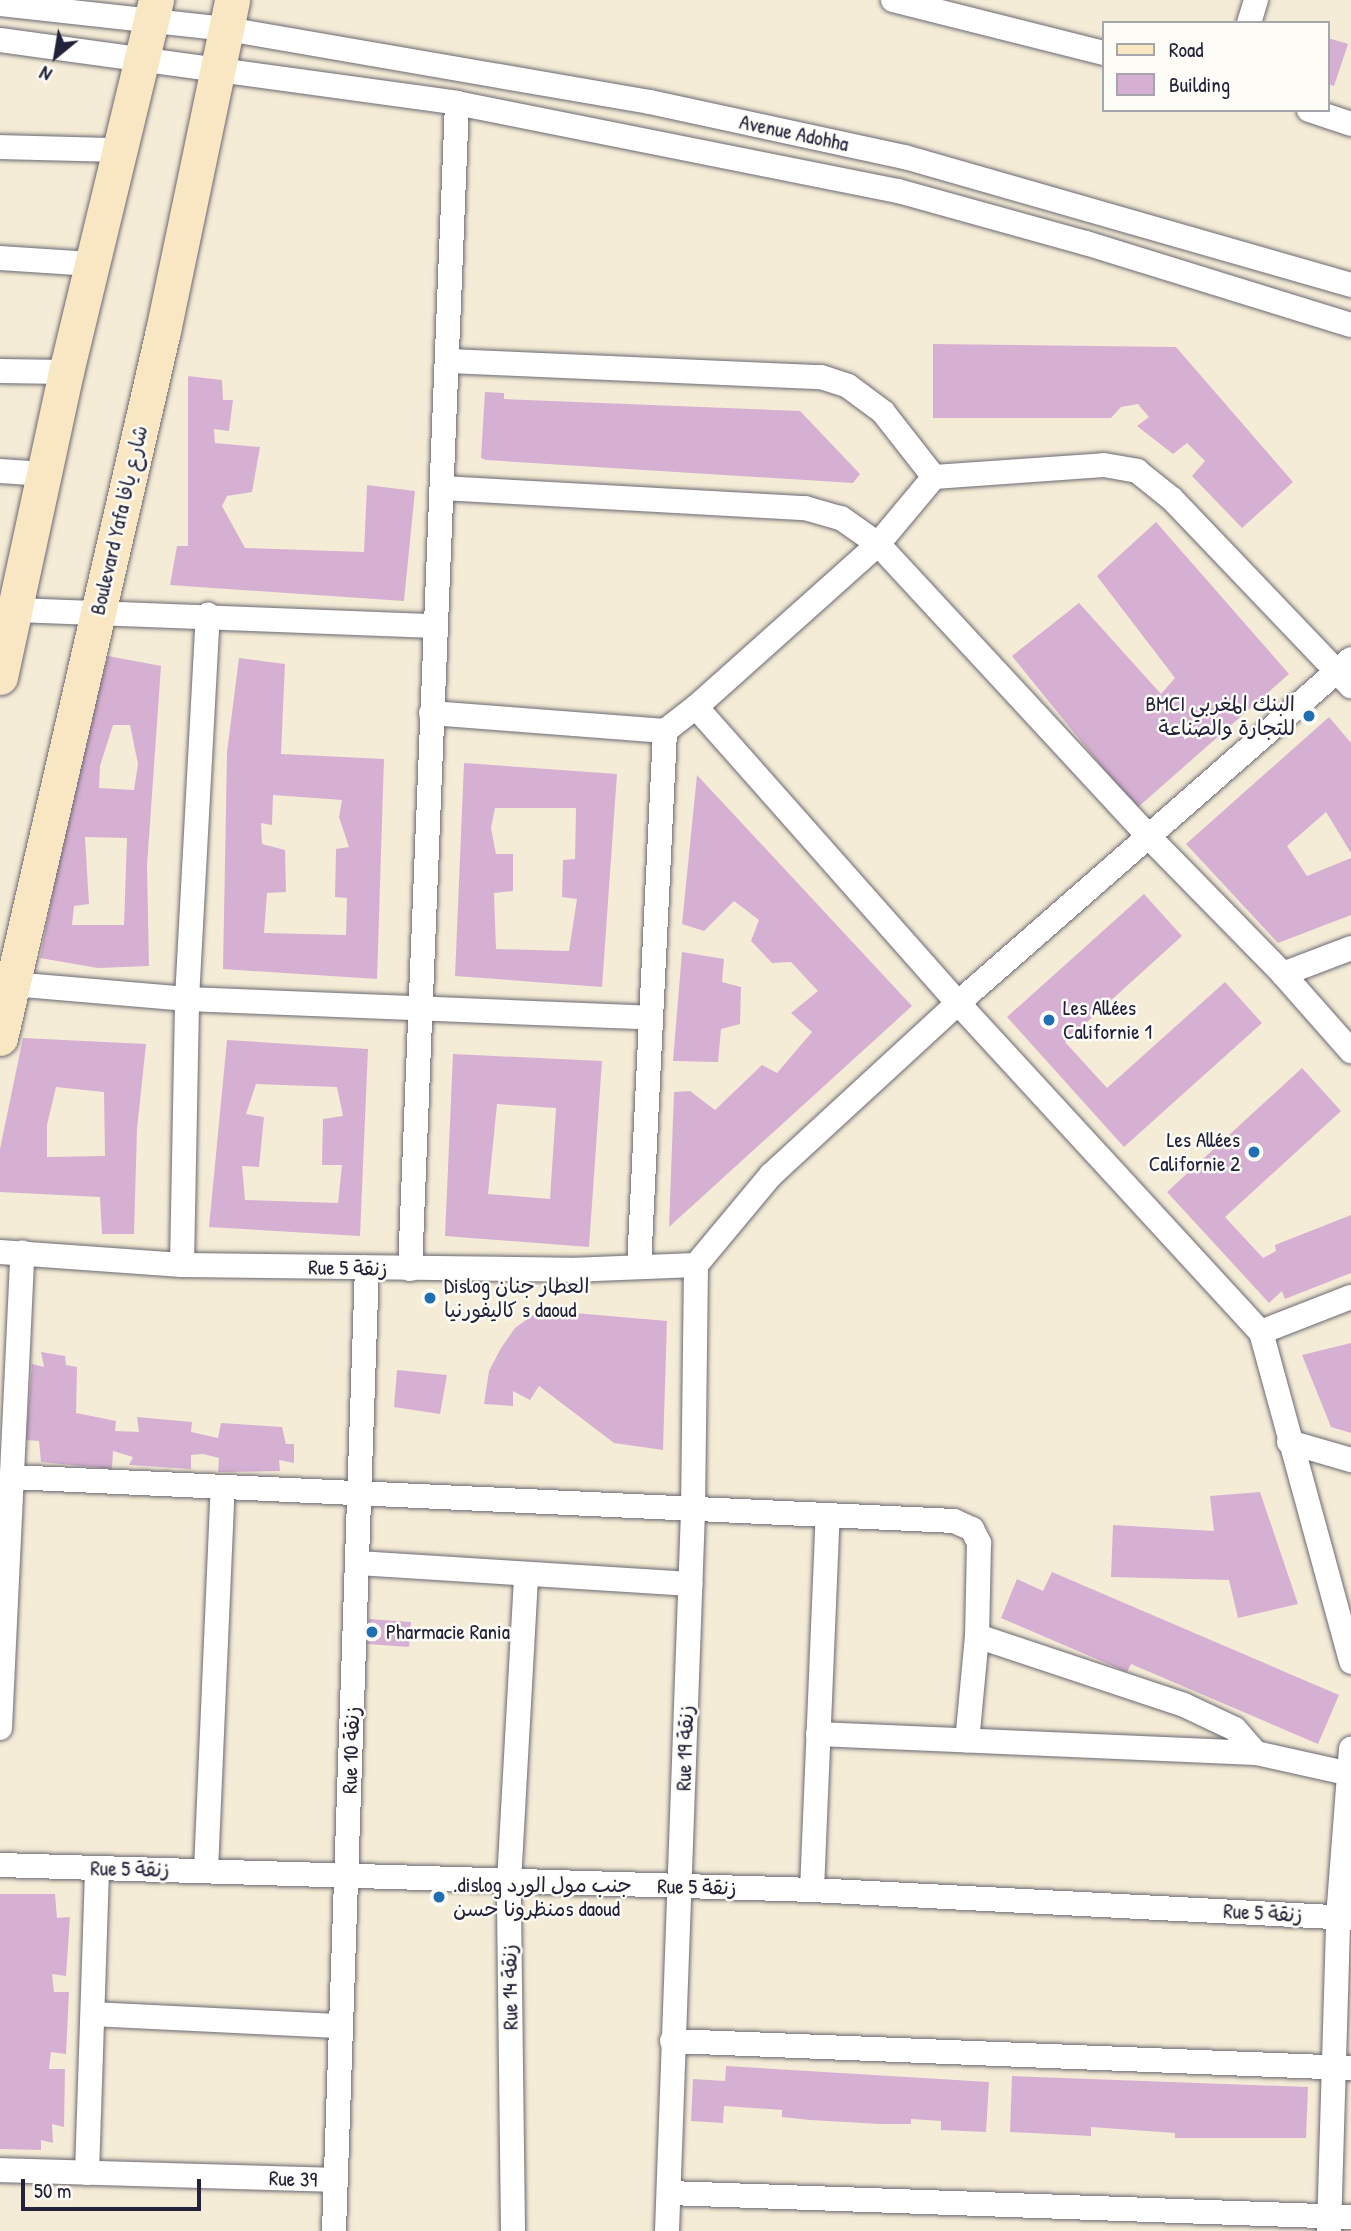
<!DOCTYPE html>
<meta charset="utf-8">
<style>
body{margin:0}
#map{position:relative;width:1351px;height:2231px;overflow:hidden;background:#f5ecd7;font-family:"Patrick Hand","Playpen Sans Arabic",sans-serif}
div>[style]{position:absolute}
[style*='--x']{left:calc(var(--x)*1px);top:calc(var(--y)*1px);width:calc(var(--w)*1px);rotate:calc(var(--a)*1deg)}
.building>*{inset:0;background:#d6b0d2}
.roads{filter:drop-shadow(0 0 2px #6c6972) drop-shadow(0 0 2px #6c6972)}
.street>*{height:24px;margin:-12px;padding:0 12px;transform-origin:12px;border-radius:12px;background:#fff}
.secondary>*{height:35px;margin:-17.5px;padding:0 17.5px;transform-origin:17.5px;border-radius:17.5px;background:#f9e7c3}
.dots>*{width:19px;height:19px;translate:-50% -50%;box-sizing:border-box;border:4px solid #fdfcf7;border-radius:50%}
span{translate:-50% -50%;white-space:nowrap;text-align:center;line-height:1.15;-webkit-text-stroke:5px #fdfcf7;paint-order:stroke}
.street-label{font-size:21px;color:#22223b}
.poi-label{font-size:21px;color:#22223b}
.right{translate:-100% -50%;text-align:right}
.left{translate:0 -50%;text-align:left}
.legend{position:absolute;left:1102px;top:21px;width:228px;height:91px;box-sizing:border-box;background:#fdfcf7;border:2px solid #a5a5ac;margin:0;padding:9px 12px;list-style:none;font-size:21px;color:#22223b}
.legend li{display:flex;align-items:center;gap:14px;height:35px}
.legend b{width:35px;border:2px solid #a5a5ac}
.north{position:absolute;left:21px;top:21px;width:70px;height:70px;-webkit-text-stroke:5px #fdfcf7;paint-order:stroke;rotate:210deg;font-size:19px;font-weight:700;line-height:28px;text-align:center;color:#22223b}
.north::after{content:'';display:block;margin:auto;width:24px;height:32px;background:#22223b;clip-path:polygon(50% 0,100% 100%,50% 72%,0 100%)}
.scale{position:absolute;left:21px;top:2179px;width:180px;height:32px;box-sizing:border-box;border:4px solid #22223b;border-top:0;padding-left:9px;font-size:21px;line-height:24px;white-space:nowrap;color:#22223b;-webkit-text-stroke:5px #fdfcf7;paint-order:stroke}
</style>
<div id="map">
<div class="building">
<i style="clip-path:polygon(1328px 38px,1348px 44px,1334px 86px,1328px 84px)"></i>
<i style="clip-path:polygon(933px 344px,1176px 347px,1293px 482px,1242px 528px,1192px 476px,1205px 461px,1187px 443px,1173px 454px,1137px 426px,1149px 417px,1138px 404px,1121px 407px,1111px 418px,933px 418px)"></i>
<i style="clip-path:polygon(188px 376px,222px 380px,223px 400px,233px 400px,229px 431px,214px 429px,215px 443px,260px 447px,252px 492px,227px 496px,222px 506px,245px 548px,364px 552px,367px 485px,415px 491px,404px 601px,170px 585px,177px 546px,188px 546px)"></i>
<i style="clip-path:polygon(485px 392px,504px 393px,504px 399px,800px 411px,860px 474px,853px 483px,486px 460px,481px 458px)"></i>
<i style="clip-path:polygon(1156px 522px,1289px 674px,1136px 809px,1012px 656px,1079px 603px,1161px 694px,1175px 678px,1097px 576px)"></i>
<i style="clip-path:polygon(evenodd,108px 656px,161px 666px,147px 866px,149px 966px,98px 968px,40px 958px,79px 757px,108px 656px,113px 725px,130px 725px,138px 764px,134px 790px,99px 788px,100px 766px,113px 725px,108px 656px,85px 837px,127px 838px,124px 925px,72px 925px,74px 906px,89px 904px,85px 837px)"></i>
<i style="clip-path:polygon(evenodd,239px 658px,285px 664px,281px 754px,384px 759px,377px 979px,223px 969px,227px 752px,239px 658px,273px 795px,342px 800px,339px 817px,349px 847px,336px 849px,335px 897px,347px 898px,346px 935px,264px 933px,267px 893px,286px 892px,285px 850px,262px 844px,261px 823px,272px 825px,273px 795px)"></i>
<i style="clip-path:polygon(1329px 717px,1351px 743px,1351px 853px,1326px 812px,1287px 846px,1307px 876px,1351px 858px,1351px 915px,1278px 943px,1186px 844px)"></i>
<i style="clip-path:polygon(evenodd,464px 763px,617px 774px,602px 987px,455px 976px,464px 763px,495px 808px,576px 808px,575px 859px,563px 860px,562px 897px,577px 899px,569px 951px,496px 949px,494px 893px,513px 891px,513px 854px,496px 854px,491px 828px,495px 808px)"></i>
<i style="clip-path:polygon(697px 775px,912px 1006px,669px 1227px,674px 1092px,690px 1091px,715px 1110px,762px 1065px,777px 1073px,812px 1032px,791px 1013px,818px 991px,791px 962px,772px 963px,751px 941px,759px 920px,734px 901px,704px 931px,682px 924px)"></i>
<i style="clip-path:polygon(1144px 894px,1182px 936px,1065px 1042px,1107px 1088px,1225px 982px,1262px 1023px,1124px 1147px,1007px 1017px)"></i>
<i style="clip-path:polygon(682px 952px,724px 959px,722px 982px,741px 987px,740px 1024px,721px 1029px,718px 1062px,673px 1061px)"></i>
<i style="clip-path:polygon(evenodd,23px 1038px,146px 1044px,137px 1129px,134px 1234px,102px 1234px,100px 1197px,0 1192px,0 1149px,23px 1038px,56px 1087px,104px 1092px,105px 1156px,47px 1157px,47px 1125px,56px 1087px)"></i>
<i style="clip-path:polygon(evenodd,227px 1040px,368px 1049px,360px 1236px,209px 1227px,227px 1040px,256px 1084px,337px 1087px,343px 1116px,323px 1119px,322px 1165px,342px 1165px,338px 1203px,245px 1200px,242px 1166px,259px 1167px,264px 1117px,246px 1114px,256px 1084px)"></i>
<i style="clip-path:polygon(evenodd,453px 1054px,602px 1061px,589px 1247px,445px 1236px,453px 1054px,497px 1104px,556px 1108px,550px 1199px,488px 1194px,497px 1104px)"></i>
<i style="clip-path:polygon(1302px 1068px,1341px 1111px,1225px 1217px,1263px 1258px,1276px 1251px,1275px 1245px,1351px 1215px,1351px 1273px,1285px 1299px,1282px 1291px,1269px 1303px,1167px 1192px)"></i>
<i style="clip-path:polygon(540px 1310px,667px 1321px,663px 1450px,614px 1443px,539px 1386px,530px 1400px,513px 1391px,513px 1406px,484px 1404px,489px 1371px,501px 1348px,515px 1328px)"></i>
<i style="clip-path:polygon(1351px 1343px,1351px 1433px,1331px 1427px,1302px 1355px)"></i>
<i style="clip-path:polygon(41px 1352px,65px 1356px,66px 1365px,77px 1367px,76px 1413px,116px 1421px,115px 1431px,139px 1432px,137px 1417px,192px 1422px,191px 1432px,218px 1438px,221px 1423px,282px 1427px,286px 1444px,294px 1444px,294px 1463px,279px 1460px,280px 1471px,218px 1472px,219px 1458px,203px 1454px,191px 1455px,191px 1469px,129px 1465px,133px 1457px,113px 1451px,112px 1469px,41px 1462px,39px 1441px,26px 1440px,32px 1364px,44px 1367px)"></i>
<i style="clip-path:polygon(397px 1370px,447px 1375px,440px 1414px,394px 1407px)"></i>
<i style="clip-path:polygon(1260px 1492px,1298px 1604px,1238px 1618px,1229px 1580px,1111px 1577px,1113px 1525px,1214px 1531px,1210px 1496px)"></i>
<i style="clip-path:polygon(1052px 1572px,1339px 1695px,1318px 1744px,1131px 1664px,1127px 1672px,1001px 1618px,1017px 1579px,1043px 1591px)"></i>
<i style="clip-path:polygon(369px 1619px,411px 1622px,409px 1647px,367px 1644px)"></i>
<i style="clip-path:polygon(0 1894px,55px 1894px,57px 1918px,70px 1917px,66px 1976px,52px 1974px,54px 1992px,69px 1992px,66px 2054px,51px 2052px,49px 2069px,65px 2069px,64px 2127px,52px 2124px,53px 2143px,41px 2140px,41px 2150px,0 2149px)"></i>
<i style="clip-path:polygon(726px 2066px,989px 2082px,986px 2132px,941px 2130px,941px 2121px,911px 2119px,911px 2124px,880px 2124px,810px 2120px,782px 2117px,782px 2110px,724px 2106px,723px 2123px,691px 2121px,693px 2079px,725px 2081px)"></i>
<i style="clip-path:polygon(1012px 2076px,1308px 2087px,1306px 2138px,1175px 2138px,1175px 2133px,1091px 2127px,1091px 2136px,1010px 2132px)"></i>
</div>
<div class="roads">
<div class="street">
<i style="--x:893;--y:0;--w:218;--a:14.1"></i>
<i style="--x:0;--y:4;--w:228;--a:6.3"></i>
<i style="--x:227;--y:29;--w:429;--a:9.8"></i>
<i style="--x:650;--y:102;--w:261;--a:12.2"></i>
<i style="--x:905;--y:157;--w:464;--a:16"></i>
<i style="--x:1249;--y:23;--w:24;--a:-73"></i>
<i style="--x:0;--y:40;--w:461;--a:7.8"></i>
<i style="--x:457;--y:103;--w:450;--a:11.3"></i>
<i style="--x:898;--y:191;--w:195;--a:15.5"></i>
<i style="--x:1086;--y:243;--w:277;--a:17.2"></i>
<i style="--x:1309;--y:110;--w:44;--a:18.4"></i>
<i style="--x:0;--y:147;--w:117;--a:1.5"></i>
<i style="--x:0;--y:258;--w:91;--a:3.8"></i>
<i style="--x:449;--y:361;--w:372;--a:2.5"></i>
<i style="--x:821;--y:377;--w:28;--a:18"></i>
<i style="--x:848;--y:386;--w:44;--a:36.6"></i>
<i style="--x:883;--y:412;--w:83;--a:51.9"></i>
<i style="--x:0;--y:371;--w:66;--a:0.9"></i>
<i style="--x:0;--y:471;--w:45;--a:3.8"></i>
<i style="--x:442;--y:488;--w:364;--a:3.2"></i>
<i style="--x:805;--y:508;--w:37;--a:16"></i>
<i style="--x:841;--y:518;--w:45;--a:35.1"></i>
<i style="--x:878;--y:544;--w:399;--a:47.2"></i>
<i style="--x:1149;--y:837;--w:192;--a:45.6"></i>
<i style="--x:1283;--y:974;--w:73;--a:-20.9"></i>
<i style="--x:15;--y:610;--w:421;--a:2.2"></i>
<i style="--x:696;--y:707;--w:244;--a:-41.8"></i>
<i style="--x:878;--y:544;--w:87;--a:-50.1"></i>
<i style="--x:934;--y:477;--w:170;--a:-4"></i>
<i style="--x:1104;--y:465;--w:34;--a:10"></i>
<i style="--x:1137;--y:471;--w:45;--a:38.7"></i>
<i style="--x:1172;--y:499;--w:259;--a:46.3"></i>
<i style="--x:431;--y:713;--w:235;--a:4.4"></i>
<i style="--x:665;--y:731;--w:39;--a:-38"></i>
<i style="--x:696;--y:707;--w:395;--a:48.5"></i>
<i style="--x:958;--y:1003;--w:447;--a:47.4"></i>
<i style="--x:1261;--y:1332;--w:342;--a:74.7"></i>
<i style="--x:1283;--y:974;--w:103;--a:48.6"></i>
<i style="--x:12;--y:984;--w:176;--a:4.9"></i>
<i style="--x:187;--y:999;--w:464;--a:2.3"></i>
<i style="--x:0;--y:1252;--w:182;--a:4.1"></i>
<i style="--x:182;--y:1265;--w:388;--a:0.7"></i>
<i style="--x:570;--y:1270;--w:126;--a:-2.3"></i>
<i style="--x:182;--y:1265;--w:266;--a:-88.9"></i>
<i style="--x:187;--y:999;--w:385;--a:-86.9"></i>
<i style="--x:696;--y:1265;--w:117;--a:-50.2"></i>
<i style="--x:771;--y:1175;--w:254;--a:-42.6"></i>
<i style="--x:958;--y:1003;--w:522;--a:-41.2"></i>
<i style="--x:639;--y:1267;--w:537;--a:-87.22"></i>
<i style="--x:410;--y:1269;--w:1167;--a:-87.69"></i>
<i style="--x:1261;--y:1332;--w:97;--a:-21.3"></i>
<i style="--x:1289;--y:1442;--w:65;--a:16.2"></i>
<i style="--x:11;--y:1477;--w:944;--a:2.67"></i>
<i style="--x:954;--y:1521;--w:20;--a:24"></i>
<i style="--x:972;--y:1529;--w:16;--a:63"></i>
<i style="--x:979;--y:1543;--w:93;--a:91.2"></i>
<i style="--x:977;--y:1636;--w:105;--a:95.4"></i>
<i style="--x:358;--y:1563;--w:333;--a:3.6"></i>
<i style="--x:977;--y:1636;--w:218;--a:18.4"></i>
<i style="--x:1184;--y:1705;--w:56;--a:25.2"></i>
<i style="--x:1235;--y:1729;--w:32;--a:49"></i>
<i style="--x:0;--y:1728;--w:476;--a:-87.3"></i>
<i style="--x:818;--y:1734;--w:438;--a:2.5"></i>
<i style="--x:1256;--y:1753;--w:97;--a:12.5"></i>
<i style="--x:0;--y:1865;--w:812;--a:1.76"></i>
<i style="--x:812;--y:1890;--w:540;--a:2.97"></i>
<i style="--x:206;--y:1870;--w:383;--a:-87.5"></i>
<i style="--x:812;--y:1890;--w:374;--a:-87.6"></i>
<i style="--x:93;--y:2014;--w:248;--a:2.8"></i>
<i style="--x:672;--y:2041;--w:680;--a:2.28"></i>
<i style="--x:0;--y:2170;--w:335;--a:1.7"></i>
<i style="--x:87;--y:2173;--w:305;--a:-88.1"></i>
<i style="--x:669;--y:2193;--w:682;--a:2.02"></i>
<i style="--x:1329;--y:2230;--w:312;--a:-88.3"></i>
<i style="--x:1338;--y:1918;--w:170;--a:-85.6"></i>
<i style="--x:334;--y:2231;--w:964;--a:-88.04"></i>
<i style="--x:513;--y:2231;--w:349;--a:-90.7"></i>
<i style="--x:509;--y:1882;--w:307;--a:-86.8"></i>
<i style="--x:667;--y:2231;--w:720;--a:-87.93"></i>
<i style="--x:693;--y:1511;--w:246;--a:-89.3"></i>
</div>
<div class="secondary">
<i style="--x:0;--y:677;--w:312;--a:-77.8"></i>
<i style="--x:66;--y:372;--w:383;--a:-76.4"></i>
<i style="--x:0;--y:1038;--w:726;--a:-77.02"></i>
<i style="--x:163;--y:331;--w:338;--a:-78.2"></i>
</div>
</div>
<div class="dots">
<i style="left:1309px;top:716px;background:#1f6fb2"></i>
<i style="left:1049px;top:1020px;background:#1f6fb2"></i>
<i style="left:1254px;top:1152px;background:#1f6fb2"></i>
<i style="left:430px;top:1298px;background:#1f6fb2"></i>
<i style="left:372px;top:1632px;background:#1f6fb2"></i>
<i style="left:439px;top:1897px;background:#1f6fb2"></i>
</div>
<div class="street-label">
<span style="left:794px;top:133px;rotate:12deg">Avenue Adohha</span>
<span style="left:119px;top:520px;rotate:-77deg">Boulevard Yafa شارع يافا</span>
<span style="left:348px;top:1268px;rotate:1deg">Rue 5 زنقة</span>
<span style="left:685px;top:1748px;rotate:-88deg">Rue 19 زنقة</span>
<span style="left:351px;top:1750px;rotate:-88deg">Rue 10 زنقة</span>
<span style="left:130px;top:1869px;rotate:1deg">Rue 5 زنقة</span>
<span style="left:697px;top:1887px;rotate:1deg">Rue 5 زنقة</span>
<span style="left:1263px;top:1913px;rotate:3deg">Rue 5 زنقة</span>
<span style="left:510px;top:1987px;rotate:-91deg">Rue 14 زنقة</span>
<span style="left:293px;top:2179px;rotate:2deg">Rue 39</span>
</div>
<div class="poi-label">
<span class="right" style="left:1295px;top:716px">BMCI البنك المغربي<br>للتجارة والصناعة</span>
<span class="left" style="left:1063px;top:1020px">Les Allées<br>Californie 1</span>
<span class="right" style="left:1240px;top:1152px">Les Allées<br>Californie 2</span>
<span class="left" style="left:444px;top:1298px">Dislog العطار جنان<br>كاليفورنيا s daoud</span>
<span class="left" style="left:386px;top:1632px">Pharmacie Rania</span>
<span class="left" style="left:453px;top:1897px">.dislog جنب مول الورد<br>منظرونا حسنs daoud</span>
</div>
<ul class="legend">
<li><b style="height:9px;background:#f9e7c3"></b>Road</li>
<li><b style="height:19px;background:#d6b0d2"></b>Building</li>
</ul>
<div class="north">N</div>
<div class="scale">50 m</div>
</div>
